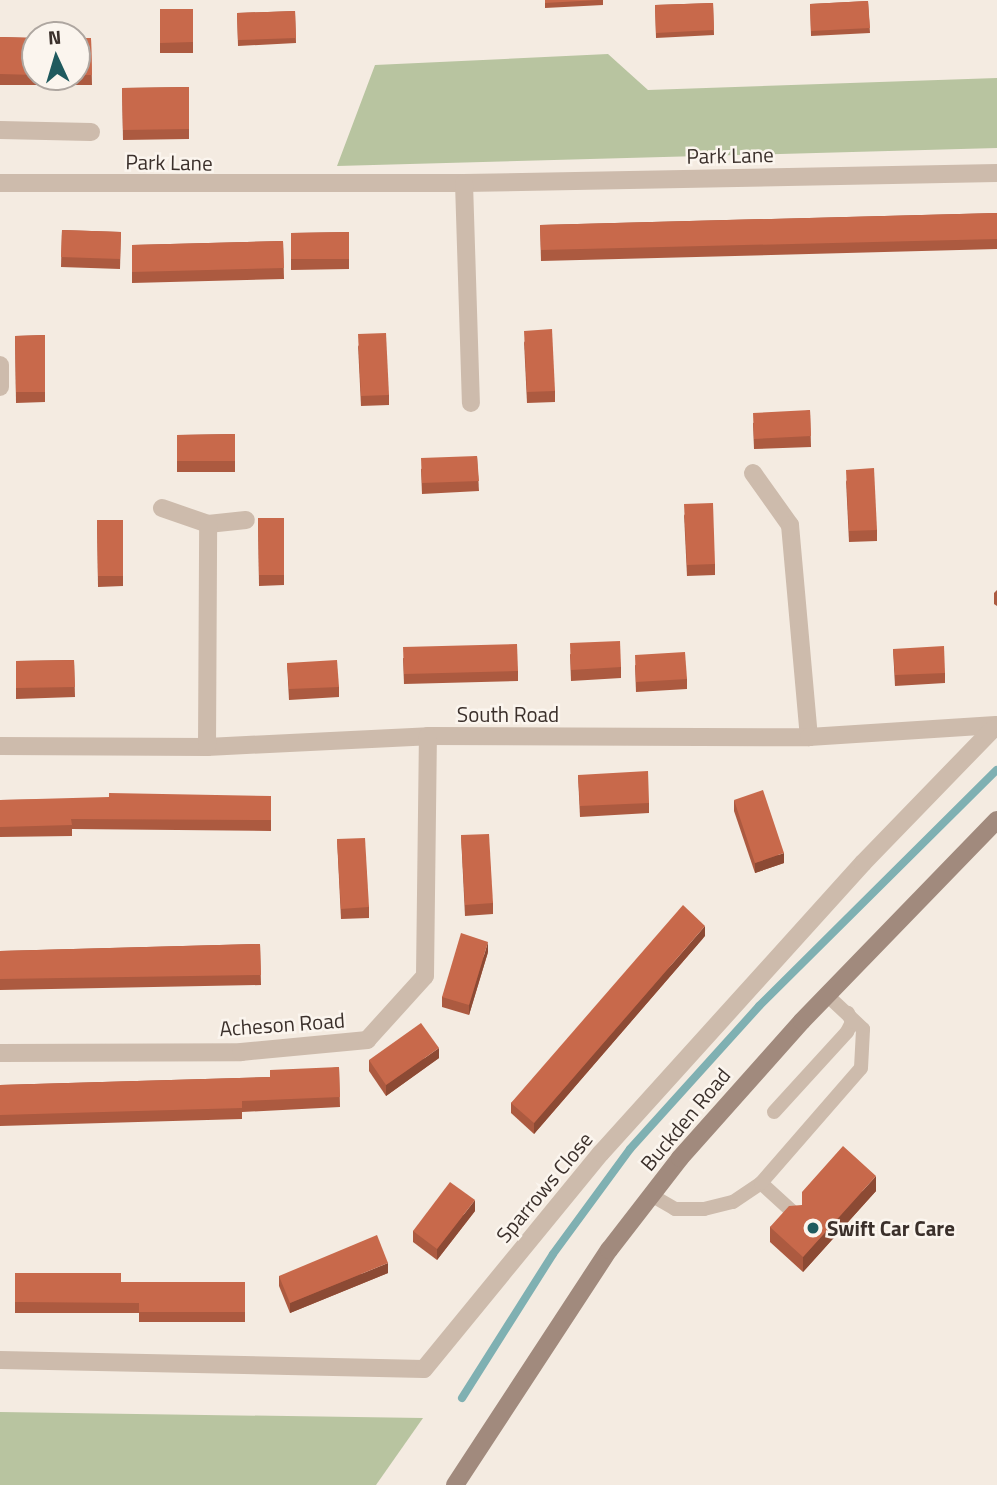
<!DOCTYPE html>
<style>
body{margin:0}
#map{position:relative;width:997px;height:1485px;overflow:hidden;background:#f4ebe1;font-family:"Titillium Web",sans-serif}
div>[style]{position:absolute}
[style*='--x']{left:calc(var(--x)*1px);top:calc(var(--y)*1px);width:calc(var(--w)*1px);rotate:calc(var(--a)*1deg)}
.green>*{inset:0;background:#b8c4a0}
.stream>*{height:8px;margin:-4px;padding:0 4px;transform-origin:4px;border-radius:4px;background:#7fb0b2}
.service>*{height:14px;margin:-7px;padding:0 7px;transform-origin:7px;border-radius:7px;background:#cdbbac}
.minor>*{height:18px;margin:-9px;padding:0 9px;transform-origin:9px;border-radius:9px;background:#cdbbac}
.secondary>*{height:18px;margin:-9px;padding:0 9px;transform-origin:9px;border-radius:9px;background:#a18a7d}
.wall>*{inset:0;background:#ac5a40}
.shaded-wall>*{inset:0;background:#8c4a34}
.building>*{inset:0;background:#c8694b}
.dots>*{width:19px;height:19px;translate:-50% -50%;box-sizing:border-box;border:4px solid #fbf5ee;border-radius:50%}
span{translate:-50% -50%;white-space:nowrap;text-align:center;line-height:1.15;-webkit-text-stroke:5px #fbf5ee;paint-order:stroke}
.street-label{font-size:21px;color:#3b302b}
.poi-label{font-size:21px;color:#3b302b;font-weight:700}
.left{translate:0 -50%;text-align:left}
.north{position:absolute;left:21px;top:21px;width:70px;height:70px;box-sizing:border-box;background:#fbf5ee;border:2px solid #aea6a0;border-radius:50%;rotate:356deg;font-size:19px;font-weight:700;line-height:28px;text-align:center;color:#3b302b}
.north::after{content:'';display:block;margin:auto;width:24px;height:32px;background:#1f5a5e;clip-path:polygon(50% 0,100% 100%,50% 72%,0 100%)}
</style>
<div id="map">
<div class="green">
<i style="clip-path:polygon(608px 54px,648px 90px,997px 78px,997px 148px,337px 166px,375px 65px)"></i>
<i style="clip-path:polygon(0 1412px,423px 1418px,376px 1485px,0 1485px)"></i>
</div>
<div class="stream">
<i style="--x:462;--y:1398;--w:170;--a:-57.7"></i>
<i style="--x:553;--y:1254;--w:130;--a:-53.7"></i>
<i style="--x:630;--y:1149;--w:193;--a:-47.9"></i>
<i style="--x:759;--y:1006;--w:335;--a:-44.8"></i>
</div>
<div class="service">
<i style="--x:774;--y:1112;--w:108;--a:-47.6"></i>
<i style="--x:847;--y:1032;--w:11;--a:-63"></i>
<i style="--x:852;--y:1022;--w:10;--a:-114"></i>
<i style="--x:761;--y:1183;--w:46;--a:42.4"></i>
<i style="--x:651;--y:1195;--w:28;--a:30"></i>
<i style="--x:675;--y:1209;--w:29;--a:0"></i>
<i style="--x:704;--y:1209;--w:30;--a:-14"></i>
<i style="--x:733;--y:1202;--w:34;--a:-34"></i>
<i style="--x:761;--y:1183;--w:152;--a:-49"></i>
<i style="--x:861;--y:1068;--w:39;--a:-87"></i>
<i style="--x:863;--y:1029;--w:48;--a:-136.7"></i>
</div>
<div class="minor">
<i style="--x:0;--y:130;--w:91;--a:1.3"></i>
<i style="--x:0;--y:183;--w:464;--a:0"></i>
<i style="--x:464;--y:183;--w:533;--a:-1.07"></i>
<i style="--x:464;--y:183;--w:220;--a:88.2"></i>
<i style="--x:0;--y:365;--w:22;--a:90"></i>
<i style="--x:753;--y:473;--w:64;--a:54.6"></i>
<i style="--x:790;--y:525;--w:213;--a:84.9"></i>
<i style="--x:162;--y:508;--w:49;--a:19.2"></i>
<i style="--x:208;--y:524;--w:38;--a:-6"></i>
<i style="--x:0;--y:746;--w:207;--a:0.3"></i>
<i style="--x:207;--y:747;--w:221;--a:-2.8"></i>
<i style="--x:428;--y:736;--w:381;--a:0.2"></i>
<i style="--x:809;--y:737;--w:187;--a:-3.7"></i>
<i style="--x:207;--y:747;--w:223;--a:-89.7"></i>
<i style="--x:0;--y:1053;--w:241;--a:-0.2"></i>
<i style="--x:241;--y:1052;--w:127;--a:-5.4"></i>
<i style="--x:367;--y:1040;--w:86;--a:-47.8"></i>
<i style="--x:425;--y:976;--w:240;--a:-89.3"></i>
<i style="--x:0;--y:1360;--w:424;--a:1.2"></i>
<i style="--x:424;--y:1369;--w:279;--a:-50.7"></i>
<i style="--x:601;--y:1153;--w:391;--a:-47.9"></i>
<i style="--x:863;--y:863;--w:187;--a:-45.9"></i>
</div>
<div class="secondary">
<i style="--x:455;--y:1485;--w:281;--a:-56.8"></i>
<i style="--x:609;--y:1250;--w:116;--a:-52.3"></i>
<i style="--x:680;--y:1158;--w:183;--a:-48.3"></i>
<i style="--x:802;--y:1021;--w:280;--a:-45.9"></i>
</div>
<div class="wall">
<i style="clip-path:polygon(545px 0,603px 0,603px 5px,545px 8px)"></i>
<i style="clip-path:polygon(868px 1px,870px 33px,811px 36px,810px 4px)"></i>
<i style="clip-path:polygon(713px 3px,714px 35px,656px 38px,655px 5px)"></i>
<i style="clip-path:polygon(160px 9px,193px 9px,193px 53px,160px 53px)"></i>
<i style="clip-path:polygon(295px 11px,296px 43px,238px 46px,237px 13px)"></i>
<i style="clip-path:polygon(0 37px,35px 38px,35px 77px,77px 77px,77px 38px,91px 38px,92px 85px,0 85px)"></i>
<i style="clip-path:polygon(189px 87px,189px 139px,123px 140px,122px 88px)"></i>
<i style="clip-path:polygon(997px 213px,997px 249px,541px 261px,540px 225px)"></i>
<i style="clip-path:polygon(62px 230px,121px 232px,120px 269px,61px 267px)"></i>
<i style="clip-path:polygon(349px 232px,349px 269px,291px 270px,291px 233px)"></i>
<i style="clip-path:polygon(283px 241px,284px 279px,132px 283px,132px 245px)"></i>
<i style="clip-path:polygon(45px 335px,45px 402px,16px 403px,15px 336px)"></i>
<i style="clip-path:polygon(524px 341px,555px 391px,555px 402px,527px 403px)"></i>
<i style="clip-path:polygon(358px 345px,389px 395px,389px 405px,361px 406px)"></i>
<i style="clip-path:polygon(810px 410px,811px 447px,754px 449px,753px 423px)"></i>
<i style="clip-path:polygon(235px 434px,235px 472px,177px 472px,177px 435px)"></i>
<i style="clip-path:polygon(477px 456px,479px 491px,422px 494px,421px 469px)"></i>
<i style="clip-path:polygon(846px 480px,877px 530px,877px 541px,849px 542px)"></i>
<i style="clip-path:polygon(684px 514px,715px 564px,715px 575px,687px 576px)"></i>
<i style="clip-path:polygon(258px 518px,284px 518px,284px 585px,259px 586px)"></i>
<i style="clip-path:polygon(97px 520px,123px 520px,123px 586px,98px 587px)"></i>
<i style="clip-path:polygon(997px 590px,997px 606px,994px 604px,994px 593px)"></i>
<i style="clip-path:polygon(893px 649px,945px 673px,945px 683px,895px 686px)"></i>
<i style="clip-path:polygon(570px 654px,621px 667px,621px 678px,571px 681px)"></i>
<i style="clip-path:polygon(403px 658px,518px 671px,518px 681px,404px 684px)"></i>
<i style="clip-path:polygon(74px 660px,75px 697px,16px 699px,16px 661px)"></i>
<i style="clip-path:polygon(287px 663px,339px 687px,339px 697px,289px 700px)"></i>
<i style="clip-path:polygon(635px 665px,687px 679px,687px 689px,636px 692px)"></i>
<i style="clip-path:polygon(578px 775px,649px 803px,649px 813px,580px 817px)"></i>
<i style="clip-path:polygon(271px 796px,271px 831px,72px 829px,72px 836px,0 837px,0 800px)"></i>
<i style="clip-path:polygon(734px 800px,784px 863px,755px 873px,734px 811px)"></i>
<i style="clip-path:polygon(461px 835px,493px 903px,493px 914px,465px 916px)"></i>
<i style="clip-path:polygon(337px 839px,369px 907px,369px 918px,341px 919px)"></i>
<i style="clip-path:polygon(705px 936px,534px 1134px,511px 1113px,511px 1103px)"></i>
<i style="clip-path:polygon(260px 944px,261px 985px,0 990px,0 951px)"></i>
<i style="clip-path:polygon(488px 952px,469px 1015px,442px 1007px,442px 997px)"></i>
<i style="clip-path:polygon(439px 1058px,386px 1096px,369px 1071px,369px 1060px)"></i>
<i style="clip-path:polygon(339px 1067px,340px 1107px,242px 1112px,242px 1119px,0 1126px,0 1085px,270px 1077px)"></i>
<i style="clip-path:polygon(876px 1191px,803px 1272px,770px 1242px,770px 1227px,802px 1205px,802px 1192px)"></i>
<i style="clip-path:polygon(475px 1211px,437px 1260px,413px 1242px,413px 1231px)"></i>
<i style="clip-path:polygon(15px 1273px,121px 1282px,245px 1282px,245px 1322px,139px 1322px,139px 1313px,15px 1313px)"></i>
<i style="clip-path:polygon(388px 1273px,290px 1313px,279px 1286px,279px 1276px)"></i>
</div>
<div class="shaded-wall">
<i style="clip-path:polygon(784px 853px,784px 863px,755px 873px,755px 863px)"></i>
<i style="clip-path:polygon(705px 926px,705px 936px,534px 1134px,534px 1123px)"></i>
<i style="clip-path:polygon(488px 942px,488px 952px,469px 1015px,469px 1005px)"></i>
<i style="clip-path:polygon(439px 1048px,439px 1058px,386px 1096px,386px 1085px)"></i>
<i style="clip-path:polygon(876px 1176px,876px 1191px,803px 1272px,803px 1257px)"></i>
<i style="clip-path:polygon(475px 1200px,475px 1211px,437px 1260px,437px 1249px)"></i>
<i style="clip-path:polygon(388px 1263px,388px 1273px,290px 1313px,290px 1303px)"></i>
</div>
<div class="building">
<i style="clip-path:polygon(545px 0,598px 0,545px 3px)"></i>
<i style="clip-path:polygon(868px 1px,870px 28px,811px 31px,810px 4px)"></i>
<i style="clip-path:polygon(713px 3px,714px 30px,656px 33px,655px 5px)"></i>
<i style="clip-path:polygon(160px 9px,193px 9px,193px 42px,160px 43px)"></i>
<i style="clip-path:polygon(295px 11px,296px 38px,238px 40px,237px 13px)"></i>
<i style="clip-path:polygon(0 37px,35px 38px,35px 75px,0 74px)"></i>
<i style="clip-path:polygon(77px 38px,91px 38px,92px 75px,77px 75px)"></i>
<i style="clip-path:polygon(189px 87px,189px 129px,123px 130px,122px 88px)"></i>
<i style="clip-path:polygon(997px 213px,997px 239px,541px 250px,540px 225px)"></i>
<i style="clip-path:polygon(62px 230px,121px 232px,120px 259px,61px 257px)"></i>
<i style="clip-path:polygon(349px 232px,349px 259px,291px 259px,291px 233px)"></i>
<i style="clip-path:polygon(283px 241px,284px 268px,132px 272px,132px 245px)"></i>
<i style="clip-path:polygon(552px 329px,555px 391px,527px 392px,524px 331px)"></i>
<i style="clip-path:polygon(386px 333px,389px 395px,361px 396px,358px 334px)"></i>
<i style="clip-path:polygon(45px 335px,45px 392px,16px 392px,15px 336px)"></i>
<i style="clip-path:polygon(810px 410px,811px 436px,754px 439px,753px 413px)"></i>
<i style="clip-path:polygon(235px 434px,235px 461px,177px 461px,177px 435px)"></i>
<i style="clip-path:polygon(477px 456px,479px 481px,422px 483px,421px 458px)"></i>
<i style="clip-path:polygon(874px 468px,877px 530px,849px 531px,846px 470px)"></i>
<i style="clip-path:polygon(713px 503px,715px 564px,687px 565px,684px 504px)"></i>
<i style="clip-path:polygon(258px 518px,284px 518px,284px 575px,259px 575px)"></i>
<i style="clip-path:polygon(97px 520px,123px 520px,123px 576px,98px 576px)"></i>
<i style="clip-path:polygon(620px 641px,621px 667px,571px 670px,570px 643px)"></i>
<i style="clip-path:polygon(517px 644px,518px 671px,404px 674px,403px 647px)"></i>
<i style="clip-path:polygon(944px 646px,945px 673px,895px 675px,893px 649px)"></i>
<i style="clip-path:polygon(685px 652px,687px 679px,636px 682px,635px 655px)"></i>
<i style="clip-path:polygon(74px 660px,75px 687px,16px 688px,16px 661px)"></i>
<i style="clip-path:polygon(337px 660px,339px 687px,289px 689px,287px 663px)"></i>
<i style="clip-path:polygon(648px 771px,649px 803px,580px 806px,578px 775px)"></i>
<i style="clip-path:polygon(763px 790px,784px 853px,755px 863px,734px 800px)"></i>
<i style="clip-path:polygon(109px 793px,271px 796px,271px 820px,71px 819px,72px 825px,0 827px,0 800px,109px 797px)"></i>
<i style="clip-path:polygon(489px 834px,493px 903px,465px 905px,461px 835px)"></i>
<i style="clip-path:polygon(365px 838px,369px 907px,341px 909px,337px 839px)"></i>
<i style="clip-path:polygon(683px 905px,705px 926px,534px 1123px,511px 1103px)"></i>
<i style="clip-path:polygon(461px 933px,488px 942px,469px 1005px,442px 997px)"></i>
<i style="clip-path:polygon(260px 944px,261px 975px,0 979px,0 951px)"></i>
<i style="clip-path:polygon(421px 1023px,439px 1048px,386px 1085px,369px 1060px)"></i>
<i style="clip-path:polygon(339px 1067px,340px 1097px,242px 1101px,242px 1108px,0 1115px,0 1085px,270px 1077px,270px 1070px)"></i>
<i style="clip-path:polygon(843px 1146px,876px 1176px,803px 1257px,770px 1227px,789px 1206px,802px 1205px,802px 1192px)"></i>
<i style="clip-path:polygon(450px 1182px,475px 1200px,437px 1249px,413px 1231px)"></i>
<i style="clip-path:polygon(377px 1235px,388px 1263px,290px 1303px,279px 1276px)"></i>
<i style="clip-path:polygon(15px 1273px,121px 1273px,121px 1282px,245px 1282px,245px 1312px,139px 1312px,139px 1303px,15px 1302px)"></i>
</div>
<div class="dots">
<i style="left:813px;top:1228px;background:#1f5a5e"></i>
</div>
<div class="street-label">
<span style="left:730px;top:155px;rotate:-1deg">Park Lane</span>
<span style="left:169px;top:162px;rotate:1deg">Park Lane</span>
<span style="left:508px;top:714px">South Road</span>
<span style="left:282px;top:1024px;rotate:-4deg">Acheson Road</span>
<span style="left:685px;top:1119px;rotate:-50deg">Buckden Road</span>
<span style="left:544px;top:1187px;rotate:-50deg">Sparrows Close</span>
</div>
<div class="poi-label">
<span class="left" style="left:827px;top:1228px">Swift Car Care</span>
</div>
<div class="north">N</div>
</div>
